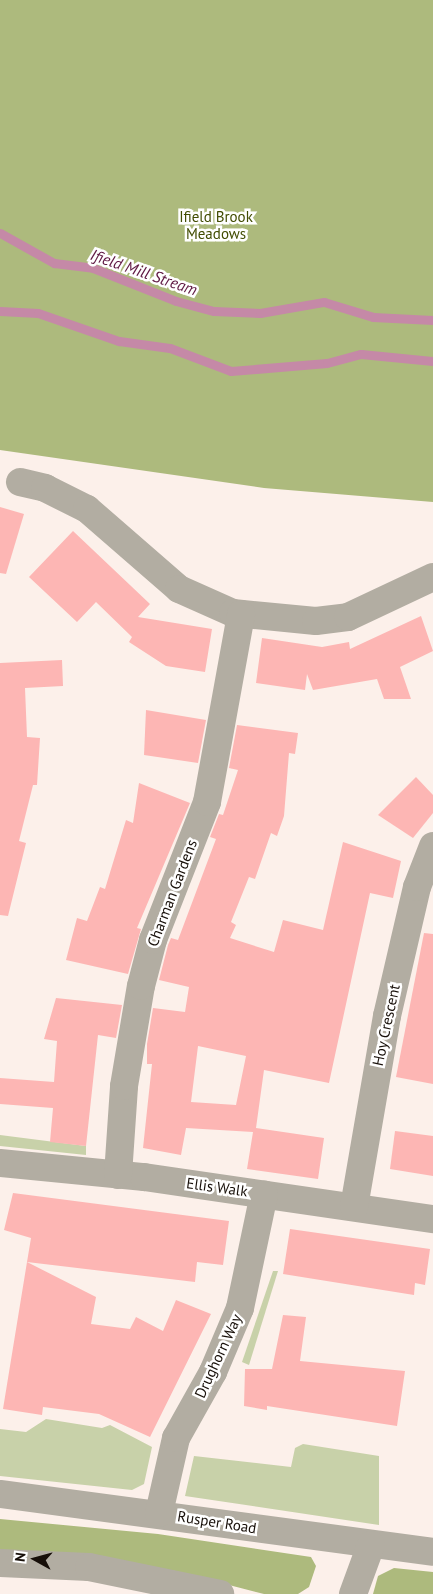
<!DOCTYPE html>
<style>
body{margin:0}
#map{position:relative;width:433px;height:1594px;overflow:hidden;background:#fcf0ea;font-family:"PT Sans",sans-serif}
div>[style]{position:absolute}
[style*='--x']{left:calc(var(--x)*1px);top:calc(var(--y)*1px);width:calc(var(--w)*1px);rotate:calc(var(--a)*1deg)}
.green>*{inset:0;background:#c8d1a9}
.forest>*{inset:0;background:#adba7d}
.stream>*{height:9px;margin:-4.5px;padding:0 4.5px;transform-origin:4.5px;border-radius:4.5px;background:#c589a7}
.building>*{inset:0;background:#fdb6b4}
.street>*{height:28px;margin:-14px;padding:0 14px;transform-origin:14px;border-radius:14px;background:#b2ada2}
span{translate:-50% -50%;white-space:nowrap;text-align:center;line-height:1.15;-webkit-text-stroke:5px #fff;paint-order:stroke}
.park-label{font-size:15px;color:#424d03}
.street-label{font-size:15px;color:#170f09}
.water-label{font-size:16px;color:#5f1843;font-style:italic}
.north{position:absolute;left:10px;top:1534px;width:50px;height:50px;-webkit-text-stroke:4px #fff;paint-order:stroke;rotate:277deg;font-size:14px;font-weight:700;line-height:20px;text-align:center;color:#170f09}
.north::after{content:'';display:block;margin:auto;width:18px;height:22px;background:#170f09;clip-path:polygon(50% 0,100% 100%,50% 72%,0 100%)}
</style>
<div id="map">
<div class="green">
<i style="clip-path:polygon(0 1135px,86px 1146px,86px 1155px,0 1146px)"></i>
<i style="clip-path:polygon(273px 1271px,278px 1271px,249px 1365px,242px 1362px)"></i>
<i style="clip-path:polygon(46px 1419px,102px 1428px,110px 1425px,152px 1447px,144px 1484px,132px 1490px,0 1476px,0 1429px,26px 1432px)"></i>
<i style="clip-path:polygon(303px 1444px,379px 1456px,379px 1525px,185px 1496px,194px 1456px,291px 1467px,295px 1448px)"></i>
</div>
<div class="forest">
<i style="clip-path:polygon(0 0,433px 0,433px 502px,264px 488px,0 450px)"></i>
<i style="clip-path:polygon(0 1519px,158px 1534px,311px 1557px,316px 1566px,309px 1587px,298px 1594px,264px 1594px,175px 1571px,0 1554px)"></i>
<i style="clip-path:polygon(394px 1568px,433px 1572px,433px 1594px,373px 1594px,378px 1576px)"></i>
</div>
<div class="stream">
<i style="--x:0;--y:233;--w:62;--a:29.1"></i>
<i style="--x:54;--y:263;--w:39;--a:7"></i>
<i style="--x:93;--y:268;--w:89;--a:21.7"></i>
<i style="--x:176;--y:301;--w:39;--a:15"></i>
<i style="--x:214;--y:311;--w:46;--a:2.5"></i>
<i style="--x:260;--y:313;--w:65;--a:-9.8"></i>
<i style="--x:324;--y:302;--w:51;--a:17"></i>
<i style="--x:373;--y:317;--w:60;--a:2.9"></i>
<i style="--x:0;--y:311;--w:38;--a:3"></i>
<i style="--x:38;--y:313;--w:86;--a:19.1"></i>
<i style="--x:119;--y:341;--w:51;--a:7.8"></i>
<i style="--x:170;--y:348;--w:65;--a:20.7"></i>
<i style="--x:231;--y:371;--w:96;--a:-4.8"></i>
<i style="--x:327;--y:363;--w:35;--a:-15"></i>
<i style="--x:361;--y:354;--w:72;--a:5.6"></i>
</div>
<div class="building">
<i style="clip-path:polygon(0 507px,24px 514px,6px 574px,0 573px)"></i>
<i style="clip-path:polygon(73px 531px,150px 604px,138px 617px,212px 629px,205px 672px,166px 666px,129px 642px,132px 637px,96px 602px,77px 622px,29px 577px)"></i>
<i style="clip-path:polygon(421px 616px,433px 651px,400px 667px,411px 699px,384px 699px,377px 679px,313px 690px,307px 674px,305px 690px,256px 683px,262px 638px,322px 647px,349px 642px,350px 649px)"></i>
<i style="clip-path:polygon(62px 660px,63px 686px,25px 688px,27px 737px,40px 738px,37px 785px,33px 785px,19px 841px,26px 843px,8px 916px,0 915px,0 663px)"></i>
<i style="clip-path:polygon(146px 710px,206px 720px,198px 763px,144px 755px)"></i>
<i style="clip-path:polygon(evenodd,237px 725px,298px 733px,295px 754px,289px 753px,284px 816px,277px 836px,271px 833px,255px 879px,249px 877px,231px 922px,236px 925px,230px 938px,274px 952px,283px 920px,323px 930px,343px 842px,401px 861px,393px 898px,370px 893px,329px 1083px,264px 1070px,256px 1128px,324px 1138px,318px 1179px,247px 1169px,253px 1132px,186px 1128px,181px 1155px,143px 1148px,152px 1064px,147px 1064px,147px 1044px,153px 1008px,185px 1012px,189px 987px,159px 980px,168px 945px,171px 938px,178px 940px,216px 839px,210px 837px,219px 814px,223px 815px,238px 770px,229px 768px,237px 725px,198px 1046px,246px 1056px,236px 1105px,191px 1102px,198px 1046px)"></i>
<i style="clip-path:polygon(416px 777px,433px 795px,433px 813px,413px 838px,378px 815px)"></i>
<i style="clip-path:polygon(139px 783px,190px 803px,137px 928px,141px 929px,128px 974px,66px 960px,77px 918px,87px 921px,100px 887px,105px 889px,126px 820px,133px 823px)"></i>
<i style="clip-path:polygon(424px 933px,433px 934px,433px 1084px,396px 1077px)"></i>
<i style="clip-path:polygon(56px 998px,122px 1005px,116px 1038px,98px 1035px,86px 1146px,50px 1142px,53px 1108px,0 1104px,0 1078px,54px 1082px,57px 1041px,44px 1039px)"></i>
<i style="clip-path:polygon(395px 1131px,433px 1136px,433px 1176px,390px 1169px)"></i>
<i style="clip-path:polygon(13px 1193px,229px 1221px,223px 1265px,197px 1262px,195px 1282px,27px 1262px,31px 1238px,4px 1230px)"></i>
<i style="clip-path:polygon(290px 1229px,430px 1249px,425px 1285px,415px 1283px,414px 1295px,283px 1274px)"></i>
<i style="clip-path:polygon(27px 1262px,96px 1297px,91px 1324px,130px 1329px,136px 1317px,163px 1331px,176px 1300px,211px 1314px,150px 1437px,99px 1414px,43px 1407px,42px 1415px,3px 1409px)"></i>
<i style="clip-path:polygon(283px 1315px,306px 1317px,300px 1361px,405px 1371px,397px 1426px,267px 1406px,267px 1410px,244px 1406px,245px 1369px,272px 1369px)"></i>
</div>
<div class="street">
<i style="--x:20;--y:482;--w:26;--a:13"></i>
<i style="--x:45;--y:488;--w:47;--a:26.6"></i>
<i style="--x:87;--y:509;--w:122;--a:41"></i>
<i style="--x:179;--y:589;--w:59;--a:24"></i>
<i style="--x:233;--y:613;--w:83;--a:5.5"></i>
<i style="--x:316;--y:621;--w:32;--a:-7"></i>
<i style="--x:348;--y:617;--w:94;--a:-25.2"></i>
<i style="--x:0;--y:1163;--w:145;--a:5.6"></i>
<i style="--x:144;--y:1177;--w:292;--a:8.3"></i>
<i style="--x:118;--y:1175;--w:89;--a:-86.1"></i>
<i style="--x:124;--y:1086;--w:101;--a:-80.4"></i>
<i style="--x:141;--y:986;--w:48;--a:-75.4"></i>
<i style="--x:153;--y:940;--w:148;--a:-68.6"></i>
<i style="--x:207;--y:802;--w:191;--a:-79.7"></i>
<i style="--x:354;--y:1207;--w:194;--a:-80.2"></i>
<i style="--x:387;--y:1016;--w:132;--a:-76.9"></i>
<i style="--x:417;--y:887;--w:44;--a:-68.7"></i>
<i style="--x:0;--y:1494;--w:437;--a:7.6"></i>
<i style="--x:159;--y:1513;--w:77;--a:-77.2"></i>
<i style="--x:176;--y:1438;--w:76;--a:-60.7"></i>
<i style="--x:213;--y:1372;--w:69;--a:-67.1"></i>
<i style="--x:240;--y:1308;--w:116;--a:-78.1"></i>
<i style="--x:0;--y:1563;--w:89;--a:2.6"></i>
<i style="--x:89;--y:1567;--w:134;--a:11.6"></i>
<i style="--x:353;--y:1594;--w:52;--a:-69.8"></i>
</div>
<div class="park-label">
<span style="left:216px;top:225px">Ifield Brook<br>Meadows</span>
</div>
<div class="street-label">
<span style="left:172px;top:893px;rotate:-69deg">Charman Gardens</span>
<span style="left:386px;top:1025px;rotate:-78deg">Hoy Crescent</span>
<span style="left:217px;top:1187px;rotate:8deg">Ellis Walk</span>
<span style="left:218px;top:1356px;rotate:-65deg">Drughorn Way</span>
<span style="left:217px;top:1522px;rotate:9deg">Rusper Road</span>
</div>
<div class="water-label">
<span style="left:144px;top:272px;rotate:19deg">Ifield Mill Stream</span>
</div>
<div class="north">N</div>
</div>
